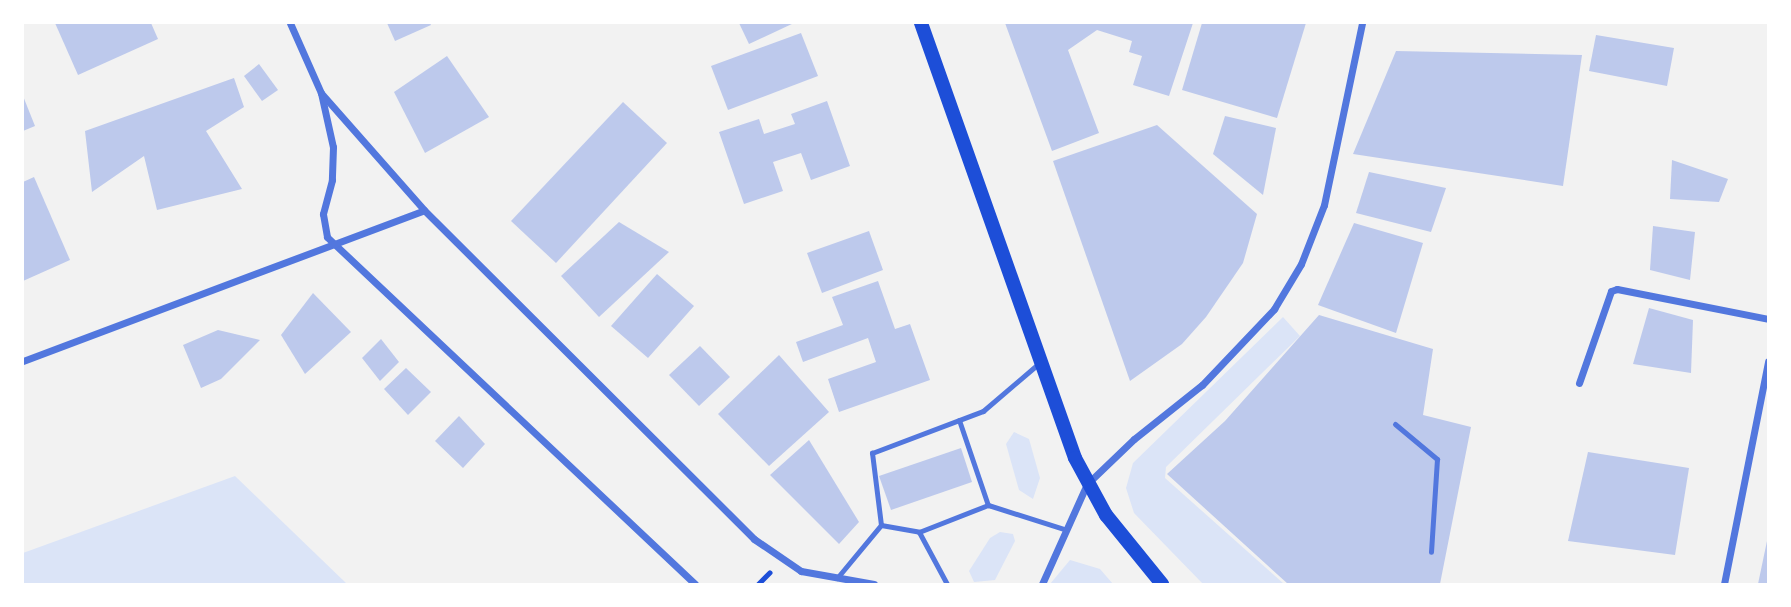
<!DOCTYPE html>
<style>
body{margin:0}
#map{position:relative;width:1791px;height:607px;overflow:hidden;background:#f2f2f2;font-family:Helvetica,sans-serif}
div>[style]{position:absolute}
[style*='--x']{left:calc(var(--x)*1px);top:calc(var(--y)*1px);width:calc(var(--w)*1px);rotate:calc(var(--a)*1deg)}
.green>*{inset:0;background:#dbe4f7}
.building>*{inset:0;background:#bdc9ec}
.path>*{height:4.5px;margin:-2.25px;padding:0 2.25px;transform-origin:2.25px;border-radius:2.25px;background:#1d4ed8}
.service>*{height:5px;margin:-2.5px;padding:0 2.5px;transform-origin:2.5px;border-radius:2.5px;background:#5277de}
.minor>*{height:7px;margin:-3.5px;padding:0 3.5px;transform-origin:3.5px;border-radius:3.5px;background:#5277de}
.secondary>*{height:14px;margin:-7px;padding:0 7px;transform-origin:7px;border-radius:7px;background:#1d4ed8}
span{translate:-50% -50%;white-space:nowrap;text-align:center;line-height:1.15;-webkit-text-stroke:7px #fff;paint-order:stroke}
.frame{position:absolute;inset:0;border:24px solid #fff;pointer-events:none}
</style>
<div id="map">
<div class="green">
<i style="clip-path:polygon(1283px 317px,1300px 336px,1166px 467px,1165px 478px,1284px 584px,1203px 584px,1134px 513px,1126px 488px,1133px 463px)"></i>
<i style="clip-path:polygon(1014px 432px,1029px 439px,1040px 478px,1033px 499px,1019px 490px,1006px 444px)"></i>
<i style="clip-path:polygon(235px 476px,347px 584px,23px 584px,23px 553px)"></i>
<i style="clip-path:polygon(1000px 532px,1013px 534px,1015px 541px,995px 580px,974px 582px,969px 571px,990px 538px)"></i>
<i style="clip-path:polygon(1070px 560px,1100px 569px,1113px 584px,1050px 584px)"></i>
</div>
<div class="building">
<i style="clip-path:polygon(55px 23px,151px 23px,158px 39px,78px 75px)"></i>
<i style="clip-path:polygon(387px 23px,430px 23px,431px 25px,395px 41px)"></i>
<i style="clip-path:polygon(739px 23px,794px 23px,749px 44px)"></i>
<i style="clip-path:polygon(1005px 23px,1193px 23px,1169px 96px,1133px 85px,1142px 56px,1129px 52px,1132px 41px,1097px 30px,1068px 50px,1099px 133px,1052px 151px)"></i>
<i style="clip-path:polygon(1202px 23px,1306px 23px,1277px 118px,1182px 90px)"></i>
<i style="clip-path:polygon(801px 33px,818px 76px,728px 110px,711px 66px)"></i>
<i style="clip-path:polygon(1596px 35px,1674px 48px,1667px 86px,1589px 71px)"></i>
<i style="clip-path:polygon(1396px 51px,1582px 55px,1563px 186px,1353px 154px)"></i>
<i style="clip-path:polygon(447px 56px,489px 117px,425px 153px,394px 92px)"></i>
<i style="clip-path:polygon(259px 64px,278px 90px,262px 101px,244px 76px)"></i>
<i style="clip-path:polygon(234px 78px,244px 107px,206px 131px,242px 189px,157px 210px,144px 156px,92px 192px,85px 131px)"></i>
<i style="clip-path:polygon(23px 96px,35px 126px,23px 131px)"></i>
<i style="clip-path:polygon(827px 101px,850px 166px,811px 180px,801px 153px,773px 162px,783px 191px,744px 204px,719px 132px,759px 119px,764px 134px,795px 124px,791px 114px)"></i>
<i style="clip-path:polygon(623px 102px,667px 143px,556px 263px,511px 221px)"></i>
<i style="clip-path:polygon(1225px 116px,1276px 128px,1263px 195px,1213px 154px)"></i>
<i style="clip-path:polygon(1157px 125px,1257px 214px,1243px 263px,1206px 317px,1182px 344px,1130px 381px,1053px 161px)"></i>
<i style="clip-path:polygon(1672px 160px,1728px 179px,1719px 202px,1670px 199px)"></i>
<i style="clip-path:polygon(1369px 172px,1446px 188px,1431px 232px,1356px 213px)"></i>
<i style="clip-path:polygon(34px 177px,70px 260px,23px 281px,23px 182px)"></i>
<i style="clip-path:polygon(619px 222px,669px 252px,599px 317px,561px 276px)"></i>
<i style="clip-path:polygon(1354px 223px,1423px 243px,1396px 333px,1318px 305px)"></i>
<i style="clip-path:polygon(1653px 226px,1695px 232px,1690px 280px,1650px 270px)"></i>
<i style="clip-path:polygon(869px 231px,883px 270px,822px 293px,807px 253px)"></i>
<i style="clip-path:polygon(657px 274px,694px 306px,648px 358px,611px 326px)"></i>
<i style="clip-path:polygon(878px 281px,895px 329px,910px 324px,930px 380px,839px 412px,828px 379px,876px 362px,868px 338px,803px 362px,796px 342px,843px 325px,832px 297px)"></i>
<i style="clip-path:polygon(313px 293px,351px 332px,305px 374px,281px 335px)"></i>
<i style="clip-path:polygon(1649px 308px,1693px 320px,1691px 373px,1633px 364px)"></i>
<i style="clip-path:polygon(1319px 315px,1433px 349px,1423px 415px,1471px 427px,1440px 584px,1288px 584px,1167px 474px,1225px 421px)"></i>
<i style="clip-path:polygon(218px 330px,260px 340px,221px 379px,201px 388px,183px 345px)"></i>
<i style="clip-path:polygon(381px 339px,399px 362px,380px 381px,362px 358px)"></i>
<i style="clip-path:polygon(700px 346px,730px 377px,699px 406px,669px 375px)"></i>
<i style="clip-path:polygon(779px 355px,829px 412px,769px 466px,718px 414px)"></i>
<i style="clip-path:polygon(406px 368px,431px 392px,408px 415px,384px 389px)"></i>
<i style="clip-path:polygon(459px 416px,485px 444px,463px 468px,435px 441px)"></i>
<i style="clip-path:polygon(809px 440px,859px 522px,839px 544px,770px 475px)"></i>
<i style="clip-path:polygon(961px 448px,972px 482px,891px 510px,879px 476px)"></i>
<i style="clip-path:polygon(1588px 452px,1689px 468px,1675px 555px,1568px 541px)"></i>
<i style="clip-path:polygon(1767px 541px,1768px 584px,1758px 584px)"></i>
</div>
<div class="path">
<i style="--x:758;--y:584;--w:16;--a:-45"></i>
</div>
<div class="service">
<i style="--x:959;--y:420;--w:90;--a:71.2"></i>
<i style="--x:988;--y:505;--w:80;--a:17.5"></i>
<i style="--x:1395;--y:424;--w:55;--a:39.8"></i>
<i style="--x:1437;--y:459;--w:93;--a:93.7"></i>
<i style="--x:881;--y:525;--w:73;--a:-97.1"></i>
<i style="--x:872;--y:453;--w:119;--a:-20.7"></i>
<i style="--x:983;--y:411;--w:72;--a:-40.5"></i>
<i style="--x:919;--y:532;--w:74;--a:-21.4"></i>
<i style="--x:837;--y:578;--w:69;--a:-50.3"></i>
<i style="--x:881;--y:525;--w:39;--a:10"></i>
<i style="--x:919;--y:532;--w:59;--a:61.7"></i>
</div>
<div class="minor">
<i style="--x:290;--y:23;--w:77;--a:66.1"></i>
<i style="--x:321;--y:93;--w:55;--a:77.5"></i>
<i style="--x:333;--y:147;--w:33;--a:92"></i>
<i style="--x:332;--y:180;--w:35;--a:105"></i>
<i style="--x:323;--y:214;--w:23;--a:80"></i>
<i style="--x:327;--y:237;--w:506;--a:43.32"></i>
<i style="--x:321;--y:93;--w:156;--a:48.6"></i>
<i style="--x:424;--y:210;--w:466;--a:44.9"></i>
<i style="--x:754;--y:539;--w:57;--a:34.2"></i>
<i style="--x:801;--y:571;--w:74;--a:10.1"></i>
<i style="--x:23;--y:361;--w:428;--a:-20.6"></i>
<i style="--x:1579;--y:383;--w:97;--a:-70.8"></i>
<i style="--x:1611;--y:291;--w:6;--a:-18"></i>
<i style="--x:1617;--y:289;--w:154;--a:11.2"></i>
<i style="--x:1042;--y:584;--w:110;--a:-65.8"></i>
<i style="--x:1087;--y:484;--w:65;--a:-43.8"></i>
<i style="--x:1134;--y:439;--w:87;--a:-38.5"></i>
<i style="--x:1202;--y:385;--w:105;--a:-46.5"></i>
<i style="--x:1274;--y:309;--w:52;--a:-59"></i>
<i style="--x:1301;--y:264;--w:63;--a:-68.7"></i>
<i style="--x:1324;--y:205;--w:186;--a:-78.2"></i>
<i style="--x:1724;--y:584;--w:227;--a:-78.8"></i>
</div>
<div class="secondary">
<i style="--x:921;--y:23;--w:461;--a:70.5"></i>
<i style="--x:1075;--y:458;--w:65;--a:61.5"></i>
<i style="--x:1106;--y:515;--w:89;--a:50.9"></i>
</div>
<div class="frame"></div>
</div>
